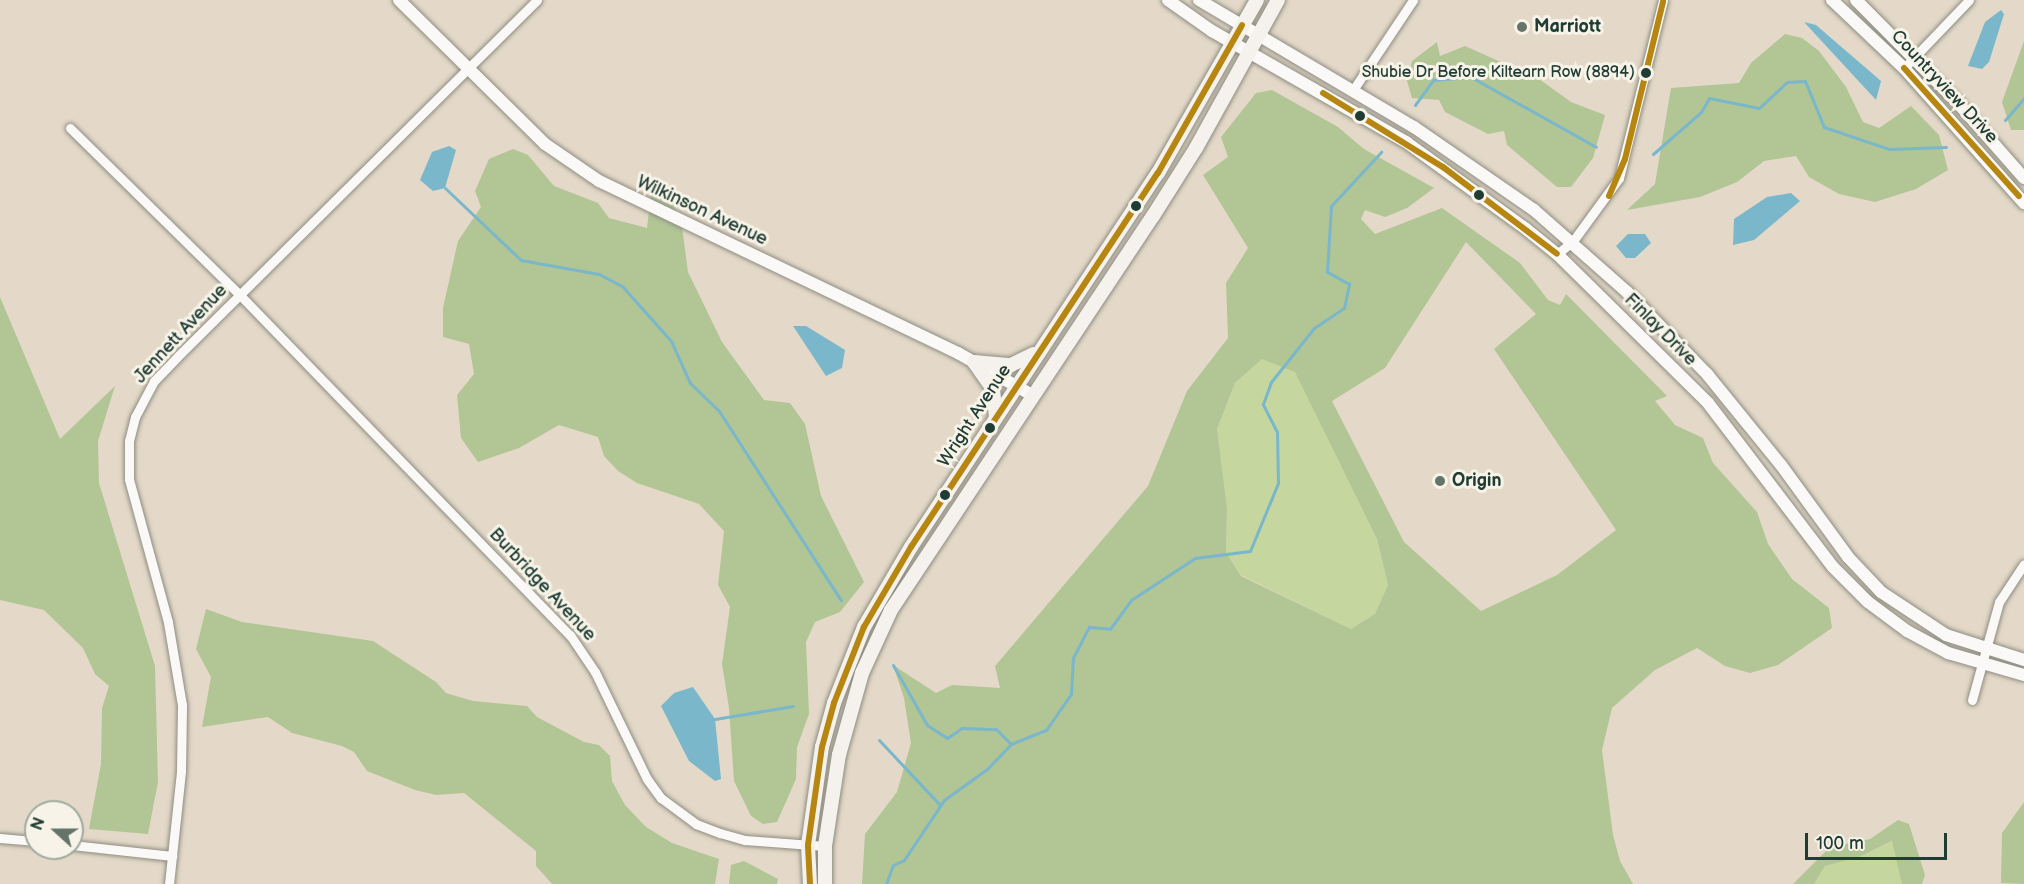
<!DOCTYPE html>
<style>
body{margin:0}
#map{position:relative;width:2024px;height:884px;overflow:hidden;background:#e4d9c8;font-family:"Balsamiq Sans",sans-serif}
div>[style]{position:absolute}
[style*='--x']{left:calc(var(--x)*1px);top:calc(var(--y)*1px);width:calc(var(--w)*1px);rotate:calc(var(--a)*1deg)}
.green>*{inset:0;background:#c5d69f}
.forest>*{inset:0;background:#b2c595}
.water>*{inset:0;background:#7ab7cb}
.stream>*{height:3px;margin:-1.5px;padding:0 1.5px;transform-origin:1.5px;border-radius:1.5px;background:#7ab7cb}
.roads{filter:drop-shadow(0 0 2px #8d8d82) drop-shadow(0 0 2px #8d8d82)}
.minor>*{height:9px;margin:-4.5px;padding:0 4.5px;transform-origin:4.5px;border-radius:4.5px;background:#fbf9f7}
.tertiary>*{height:12px;margin:-6px;padding:0 6px;transform-origin:6px;border-radius:6px;background:#fbf9f7}
.secondary>*{height:14px;margin:-7px;padding:0 7px;transform-origin:7px;border-radius:7px;background:#f5f1ec}
.bus-1>*{height:6px;margin:-3px;padding:0 3px;transform-origin:3px;border-radius:3px;background:#b68610}
.dots>*{width:16px;height:16px;translate:-50% -50%;box-sizing:border-box;border:3px solid #f7f3e8;border-radius:50%}
span{translate:-50% -50%;white-space:nowrap;text-align:center;line-height:1.15;-webkit-text-stroke:6px #f7f3e8;paint-order:stroke}
.bus-label{font-size:16px;color:#1f3d34}
.right{translate:-100% -50%;text-align:right}
.poi-label{font-size:18px;color:#1f3d34;font-weight:700}
.left{translate:0 -50%;text-align:left}
.street-label{font-size:18px;color:#1f3d34}
.north{position:absolute;left:24px;top:800px;width:60px;height:60px;box-sizing:border-box;background:#f7f3e8;border:2px solid #a1aaa0;border-radius:50%;rotate:291deg;font-size:16px;font-weight:700;line-height:24px;text-align:center;color:#1f3d34}
.north::after{content:'';display:block;margin:auto;width:21px;height:27px;background:#647468;clip-path:polygon(50% 0,100% 100%,50% 72%,0 100%)}
.scale{position:absolute;left:1805px;top:833px;width:142px;height:27px;box-sizing:border-box;border:3px solid #1f3d34;border-top:0;padding-left:8px;font-size:18px;line-height:21px;white-space:nowrap;color:#1f3d34;-webkit-text-stroke:4px #f7f3e8;paint-order:stroke}
</style>
<div id="map">
<div class="green">
<i style="clip-path:polygon(1262px 359px,1295px 371px,1377px 539px,1388px 585px,1375px 614px,1351px 629px,1241px 575px,1226px 552px,1227px 508px,1217px 429px,1235px 383px)"></i>
<i style="clip-path:polygon(1893px 841px,1902px 884px,1814px 884px,1825px 866px,1859px 857px)"></i>
</div>
<div class="forest">
<i style="clip-path:polygon(1785px 34px,1802px 38px,1819px 51px,1846px 87px,1863px 122px,1879px 128px,1911px 106px,1939px 135px,1948px 170px,1916px 189px,1875px 202px,1839px 194px,1809px 177px,1796px 156px,1764px 161px,1737px 182px,1700px 197px,1627px 210px,1655px 184px,1671px 88px,1739px 83px,1751px 63px)"></i>
<i style="clip-path:polygon(2024px 41px,2024px 130px,2011px 130px,2002px 102px)"></i>
<i style="clip-path:polygon(1437px 42px,1440px 56px,1465px 46px,1539px 79px,1571px 102px,1605px 115px,1593px 158px,1571px 187px,1557px 187px,1507px 145px,1504px 131px,1488px 134px,1445px 112px,1439px 100px,1412px 98px,1407px 81px,1412px 61px)"></i>
<i style="clip-path:polygon(evenodd,1272px 90px,1338px 127px,1364px 149px,1434px 188px,1407px 208px,1385px 217px,1365px 210px,1361px 219px,1375px 234px,1442px 208px,1520px 263px,1548px 300px,1560px 305px,1566px 294px,1667px 396px,1655px 401px,1675px 425px,1703px 438px,1713px 463px,1757px 512px,1768px 544px,1792px 579px,1829px 608px,1832px 628px,1778px 665px,1750px 673px,1725px 666px,1697px 648px,1655px 670px,1612px 708px,1602px 750px,1613px 835px,1620px 861px,1633px 884px,862px 884px,865px 834px,897px 792px,911px 743px,904px 698px,893px 665px,936px 693px,952px 685px,1000px 688px,995px 666px,1148px 486px,1187px 391px,1228px 338px,1226px 283px,1248px 248px,1203px 175px,1228px 157px,1221px 137px,1256px 93px,1272px 90px,1466px 242px,1536px 314px,1494px 349px,1616px 530px,1557px 575px,1481px 611px,1404px 542px,1332px 401px,1385px 368px,1466px 242px,1272px 90px,1262px 359px,1295px 372px,1377px 539px,1388px 585px,1375px 614px,1351px 629px,1241px 576px,1226px 552px,1227px 508px,1217px 429px,1235px 383px,1262px 359px)"></i>
<i style="clip-path:polygon(513px 149px,528px 155px,554px 186px,598px 203px,609px 218px,647px 228px,651px 194px,670px 195px,682px 227px,688px 272px,722px 342px,764px 400px,790px 403px,805px 424px,821px 496px,864px 582px,840px 612px,815px 622px,806px 642px,809px 714px,797px 747px,796px 779px,777px 822px,763px 824px,751px 816px,734px 781px,729px 708px,722px 664px,730px 607px,718px 585px,724px 531px,699px 504px,637px 483px,618px 471px,604px 456px,598px 437px,559px 425px,519px 448px,478px 462px,461px 438px,457px 395px,474px 374px,469px 344px,443px 337px,443px 308px,458px 241px,481px 207px,475px 191px,489px 159px)"></i>
<i style="clip-path:polygon(0 297px,60px 439px,115px 386px,98px 441px,99px 483px,155px 666px,158px 782px,148px 834px,89px 829px,101px 764px,102px 708px,109px 686px,95px 674px,83px 648px,44px 610px,0 600px)"></i>
<i style="clip-path:polygon(206px 609px,242px 622px,373px 641px,436px 682px,446px 693px,473px 701px,527px 706px,537px 717px,584px 742px,599px 745px,610px 756px,612px 781px,625px 805px,646px 827px,672px 843px,719px 859px,715px 884px,552px 884px,536px 866px,536px 851px,464px 793px,436px 795px,415px 790px,367px 771px,354px 752px,342px 746px,292px 733px,268px 717px,202px 727px,211px 677px,196px 649px)"></i>
<i style="clip-path:polygon(2024px 802px,2024px 884px,2001px 883px,2002px 833px)"></i>
<i style="clip-path:polygon(1898px 820px,1909px 824px,1925px 875px,1922px 884px,1902px 884px,1892px 841px,1859px 857px,1825px 866px,1814px 884px,1793px 884px,1830px 847px,1870px 839px)"></i>
<i style="clip-path:polygon(744px 861px,778px 879px,777px 884px,729px 884px,731px 865px)"></i>
</div>
<div class="water">
<i style="clip-path:polygon(2001px 10px,2004px 14px,1989px 62px,1982px 69px,1968px 66px,1985px 22px)"></i>
<i style="clip-path:polygon(1804px 22px,1816px 25px,1881px 81px,1876px 100px)"></i>
<i style="clip-path:polygon(449px 146px,456px 150px,445px 188px,433px 191px,420px 180px,432px 152px)"></i>
<i style="clip-path:polygon(1791px 193px,1800px 201px,1754px 240px,1733px 245px,1734px 219px,1767px 197px)"></i>
<i style="clip-path:polygon(1628px 234px,1645px 234px,1651px 243px,1635px 258px,1626px 258px,1616px 246px)"></i>
<i style="clip-path:polygon(793px 326px,806px 326px,845px 350px,842px 368px,826px 376px)"></i>
<i style="clip-path:polygon(693px 687px,715px 719px,721px 779px,715px 781px,689px 761px,661px 706px,674px 693px)"></i>
</div>
<div class="stream">
<i style="--x:1415;--y:105;--w:31;--a:-54"></i>
<i style="--x:1433;--y:80;--w:38;--a:-5"></i>
<i style="--x:1471;--y:77;--w:143;--a:29.2"></i>
<i style="--x:2005;--y:120;--w:29;--a:-49"></i>
<i style="--x:1653;--y:154;--w:64;--a:-41.2"></i>
<i style="--x:1701;--y:112;--w:16;--a:-60"></i>
<i style="--x:1709;--y:98;--w:51;--a:11.3"></i>
<i style="--x:1759;--y:108;--w:38;--a:-43"></i>
<i style="--x:1787;--y:82;--w:18;--a:-3"></i>
<i style="--x:1805;--y:81;--w:50;--a:67.6"></i>
<i style="--x:1824;--y:127;--w:69;--a:18.7"></i>
<i style="--x:1889;--y:149;--w:57;--a:-2"></i>
<i style="--x:445;--y:188;--w:105;--a:43.5"></i>
<i style="--x:521;--y:260;--w:79;--a:10.2"></i>
<i style="--x:599;--y:274;--w:27;--a:28"></i>
<i style="--x:623;--y:287;--w:72;--a:48.4"></i>
<i style="--x:671;--y:341;--w:46;--a:65.7"></i>
<i style="--x:690;--y:383;--w:40;--a:44"></i>
<i style="--x:719;--y:411;--w:225;--a:57.2"></i>
<i style="--x:893;--y:665;--w:69;--a:60.5"></i>
<i style="--x:927;--y:725;--w:24;--a:33"></i>
<i style="--x:947;--y:738;--w:18;--a:-34"></i>
<i style="--x:962;--y:728;--w:34;--a:2"></i>
<i style="--x:996;--y:729;--w:21;--a:45"></i>
<i style="--x:715;--y:719;--w:79;--a:-9.5"></i>
<i style="--x:879;--y:740;--w:89;--a:46.8"></i>
<i style="--x:886;--y:884;--w:20;--a:-70"></i>
<i style="--x:893;--y:865;--w:12;--a:-24"></i>
<i style="--x:904;--y:860;--w:72;--a:-56.3"></i>
<i style="--x:944;--y:800;--w:53;--a:-35.8"></i>
<i style="--x:987;--y:769;--w:35;--a:-46"></i>
<i style="--x:1011;--y:744;--w:38;--a:-22"></i>
<i style="--x:1046;--y:730;--w:44;--a:-55.2"></i>
<i style="--x:1071;--y:694;--w:36;--a:-87"></i>
<i style="--x:1073;--y:658;--w:35;--a:-63"></i>
<i style="--x:1089;--y:627;--w:21;--a:5"></i>
<i style="--x:1110;--y:629;--w:36;--a:-54"></i>
<i style="--x:1131;--y:600;--w:77;--a:-33.3"></i>
<i style="--x:1195;--y:558;--w:55;--a:-7.3"></i>
<i style="--x:1250;--y:551;--w:74;--a:-67.6"></i>
<i style="--x:1278;--y:483;--w:51;--a:-91.1"></i>
<i style="--x:1277;--y:432;--w:31;--a:-117"></i>
<i style="--x:1263;--y:404;--w:23;--a:-70"></i>
<i style="--x:1271;--y:382;--w:69;--a:-51.5"></i>
<i style="--x:1314;--y:328;--w:36;--a:-34"></i>
<i style="--x:1344;--y:308;--w:25;--a:-78"></i>
<i style="--x:1349;--y:284;--w:25;--a:-151"></i>
<i style="--x:1327;--y:272;--w:66;--a:-86.5"></i>
<i style="--x:1331;--y:206;--w:74;--a:-47.2"></i>
</div>
<div class="roads">
<div class="minor">
<i style="--x:1904;--y:68;--w:94;--a:-46.3"></i>
<i style="--x:1353;--y:90;--w:108;--a:-56.3"></i>
<i style="--x:70;--y:128;--w:238;--a:44.5"></i>
<i style="--x:240;--y:295;--w:474;--a:45.9"></i>
<i style="--x:570;--y:635;--w:45;--a:56"></i>
<i style="--x:595;--y:672;--w:119;--a:64.1"></i>
<i style="--x:647;--y:779;--w:24;--a:54"></i>
<i style="--x:661;--y:798;--w:44;--a:36.6"></i>
<i style="--x:696;--y:824;--w:26;--a:21"></i>
<i style="--x:720;--y:833;--w:26;--a:16"></i>
<i style="--x:745;--y:840;--w:80;--a:4.3"></i>
<i style="--x:1557;--y:254;--w:21;--a:-39"></i>
<i style="--x:1573;--y:241;--w:78;--a:-53.9"></i>
<i style="--x:1619;--y:178;--w:183;--a:-76.1"></i>
<i style="--x:1972;--y:700;--w:102;--a:-74.6"></i>
<i style="--x:1999;--y:602;--w:45;--a:-56.7"></i>
<i style="--x:0;--y:838;--w:36;--a:5"></i>
<i style="--x:72;--y:845;--w:101;--a:6.3"></i>
<i style="--x:169;--y:884;--w:114;--a:-83.9"></i>
<i style="--x:181;--y:771;--w:66;--a:-89.1"></i>
<i style="--x:182;--y:705;--w:84;--a:-99.6"></i>
<i style="--x:168;--y:622;--w:148;--a:-105.3"></i>
<i style="--x:129;--y:479;--w:38;--a:-90"></i>
<i style="--x:129;--y:441;--w:25;--a:-76"></i>
<i style="--x:135;--y:417;--w:41;--a:-62.2"></i>
<i style="--x:154;--y:381;--w:33;--a:-46"></i>
<i style="--x:177;--y:357;--w:507;--a:-44.76"></i>
</div>
<div class="tertiary">
<i style="--x:399;--y:0;--w:205;--a:44.6"></i>
<i style="--x:545;--y:144;--w:65;--a:34.4"></i>
<i style="--x:599;--y:181;--w:398;--a:25.6"></i>
<i style="--x:958;--y:353;--w:85;--a:29.6"></i>
<i style="--x:1168;--y:0;--w:54;--a:35.2"></i>
<i style="--x:1212;--y:31;--w:224;--a:29.8"></i>
<i style="--x:1406;--y:142;--w:148;--a:35.9"></i>
<i style="--x:1526;--y:229;--w:40;--a:39"></i>
<i style="--x:1557;--y:254;--w:212;--a:44.6"></i>
<i style="--x:1708;--y:403;--w:206;--a:52.7"></i>
<i style="--x:1833;--y:567;--w:49;--a:45"></i>
<i style="--x:1868;--y:602;--w:49;--a:36.6"></i>
<i style="--x:1907;--y:631;--w:47;--a:28.2"></i>
<i style="--x:1948;--y:653;--w:79;--a:16.1"></i>
<i style="--x:1199;--y:0;--w:250;--a:30.6"></i>
<i style="--x:1414;--y:127;--w:146;--a:34.7"></i>
<i style="--x:1534;--y:210;--w:124;--a:41.4"></i>
<i style="--x:1627;--y:292;--w:115;--a:45.7"></i>
<i style="--x:1707;--y:374;--w:117;--a:50.9"></i>
<i style="--x:1781;--y:465;--w:114;--a:53.9"></i>
<i style="--x:1848;--y:557;--w:48;--a:46.7"></i>
<i style="--x:1881;--y:592;--w:78;--a:33.5"></i>
<i style="--x:1946;--y:635;--w:82;--a:17.8"></i>
<i style="--x:1832;--y:0;--w:99;--a:43.4"></i>
<i style="--x:1904;--y:68;--w:181;--a:48.4"></i>
<i style="--x:1856;--y:0;--w:145;--a:45.3"></i>
<i style="--x:1958;--y:103;--w:100;--a:48.7"></i>
</div>
<div class="secondary">
<i style="--x:974;--y:362;--w:37;--a:5"></i>
<i style="--x:1011;--y:365;--w:25;--a:-26"></i>
<i style="--x:974;--y:362;--w:33;--a:55"></i>
<i style="--x:993;--y:389;--w:27;--a:84"></i>
<i style="--x:810;--y:884;--w:39;--a:-93"></i>
<i style="--x:808;--y:845;--w:99;--a:-81.9"></i>
<i style="--x:822;--y:747;--w:46;--a:-74.7"></i>
<i style="--x:834;--y:703;--w:82;--a:-68.5"></i>
<i style="--x:864;--y:627;--w:93;--a:-59.6"></i>
<i style="--x:911;--y:547;--w:448;--a:-56.6"></i>
<i style="--x:1158;--y:173;--w:199;--a:-60.2"></i>
<i style="--x:825;--y:884;--w:38;--a:-90"></i>
<i style="--x:825;--y:846;--w:92;--a:-81.3"></i>
<i style="--x:839;--y:755;--w:85;--a:-74.3"></i>
<i style="--x:862;--y:673;--w:69;--a:-65.3"></i>
<i style="--x:891;--y:610;--w:473;--a:-56.4"></i>
<i style="--x:1153;--y:216;--w:80;--a:-57.7"></i>
<i style="--x:1196;--y:148;--w:169;--a:-61"></i>
</div>
</div>
<div class="bus-1">
<i style="--x:1904;--y:68;--w:172;--a:48.1"></i>
<i style="--x:1323;--y:93;--w:141;--a:31.7"></i>
<i style="--x:1443;--y:167;--w:143;--a:37.3"></i>
<i style="--x:1609;--y:196;--w:40;--a:-66.6"></i>
<i style="--x:1625;--y:159;--w:162;--a:-76.4"></i>
<i style="--x:810;--y:884;--w:39;--a:-93"></i>
<i style="--x:808;--y:845;--w:99;--a:-81.9"></i>
<i style="--x:822;--y:747;--w:46;--a:-74.7"></i>
<i style="--x:834;--y:703;--w:82;--a:-68.5"></i>
<i style="--x:864;--y:627;--w:93;--a:-59.6"></i>
<i style="--x:911;--y:547;--w:448;--a:-56.6"></i>
<i style="--x:1158;--y:173;--w:170;--a:-60.4"></i>
</div>
<div class="dots">
<i style="left:1522px;top:27px;background:#647468"></i>
<i style="left:1646px;top:73px;background:#1f3d34"></i>
<i style="left:1360px;top:116px;background:#1f3d34"></i>
<i style="left:1479px;top:195px;background:#1f3d34"></i>
<i style="left:1136px;top:206px;background:#1f3d34"></i>
<i style="left:990px;top:428px;background:#1f3d34"></i>
<i style="left:1440px;top:481px;background:#647468"></i>
<i style="left:945px;top:495px;background:#1f3d34"></i>
</div>
<div class="bus-label">
<span class="right" style="left:1635px;top:73px">Shubie Dr Before Kiltearn Row (8894)</span>
</div>
<div class="poi-label">
<span class="left" style="left:1534px;top:27px">Marriott</span>
<span class="left" style="left:1452px;top:481px">Origin</span>
</div>
<div class="street-label">
<span style="left:1944px;top:87px;rotate:47deg">Countryview Drive</span>
<span style="left:702px;top:211px;rotate:25deg">Wilkinson Avenue</span>
<span style="left:1660px;top:330px;rotate:45deg">Finlay Drive</span>
<span style="left:181px;top:334px;rotate:-47deg">Jennett Avenue</span>
<span style="left:975px;top:416px;rotate:-57deg">Wright Avenue</span>
<span style="left:542px;top:585px;rotate:47deg">Burbridge Avenue</span>
</div>
<div class="north">N</div>
<div class="scale">100 m</div>
</div>
